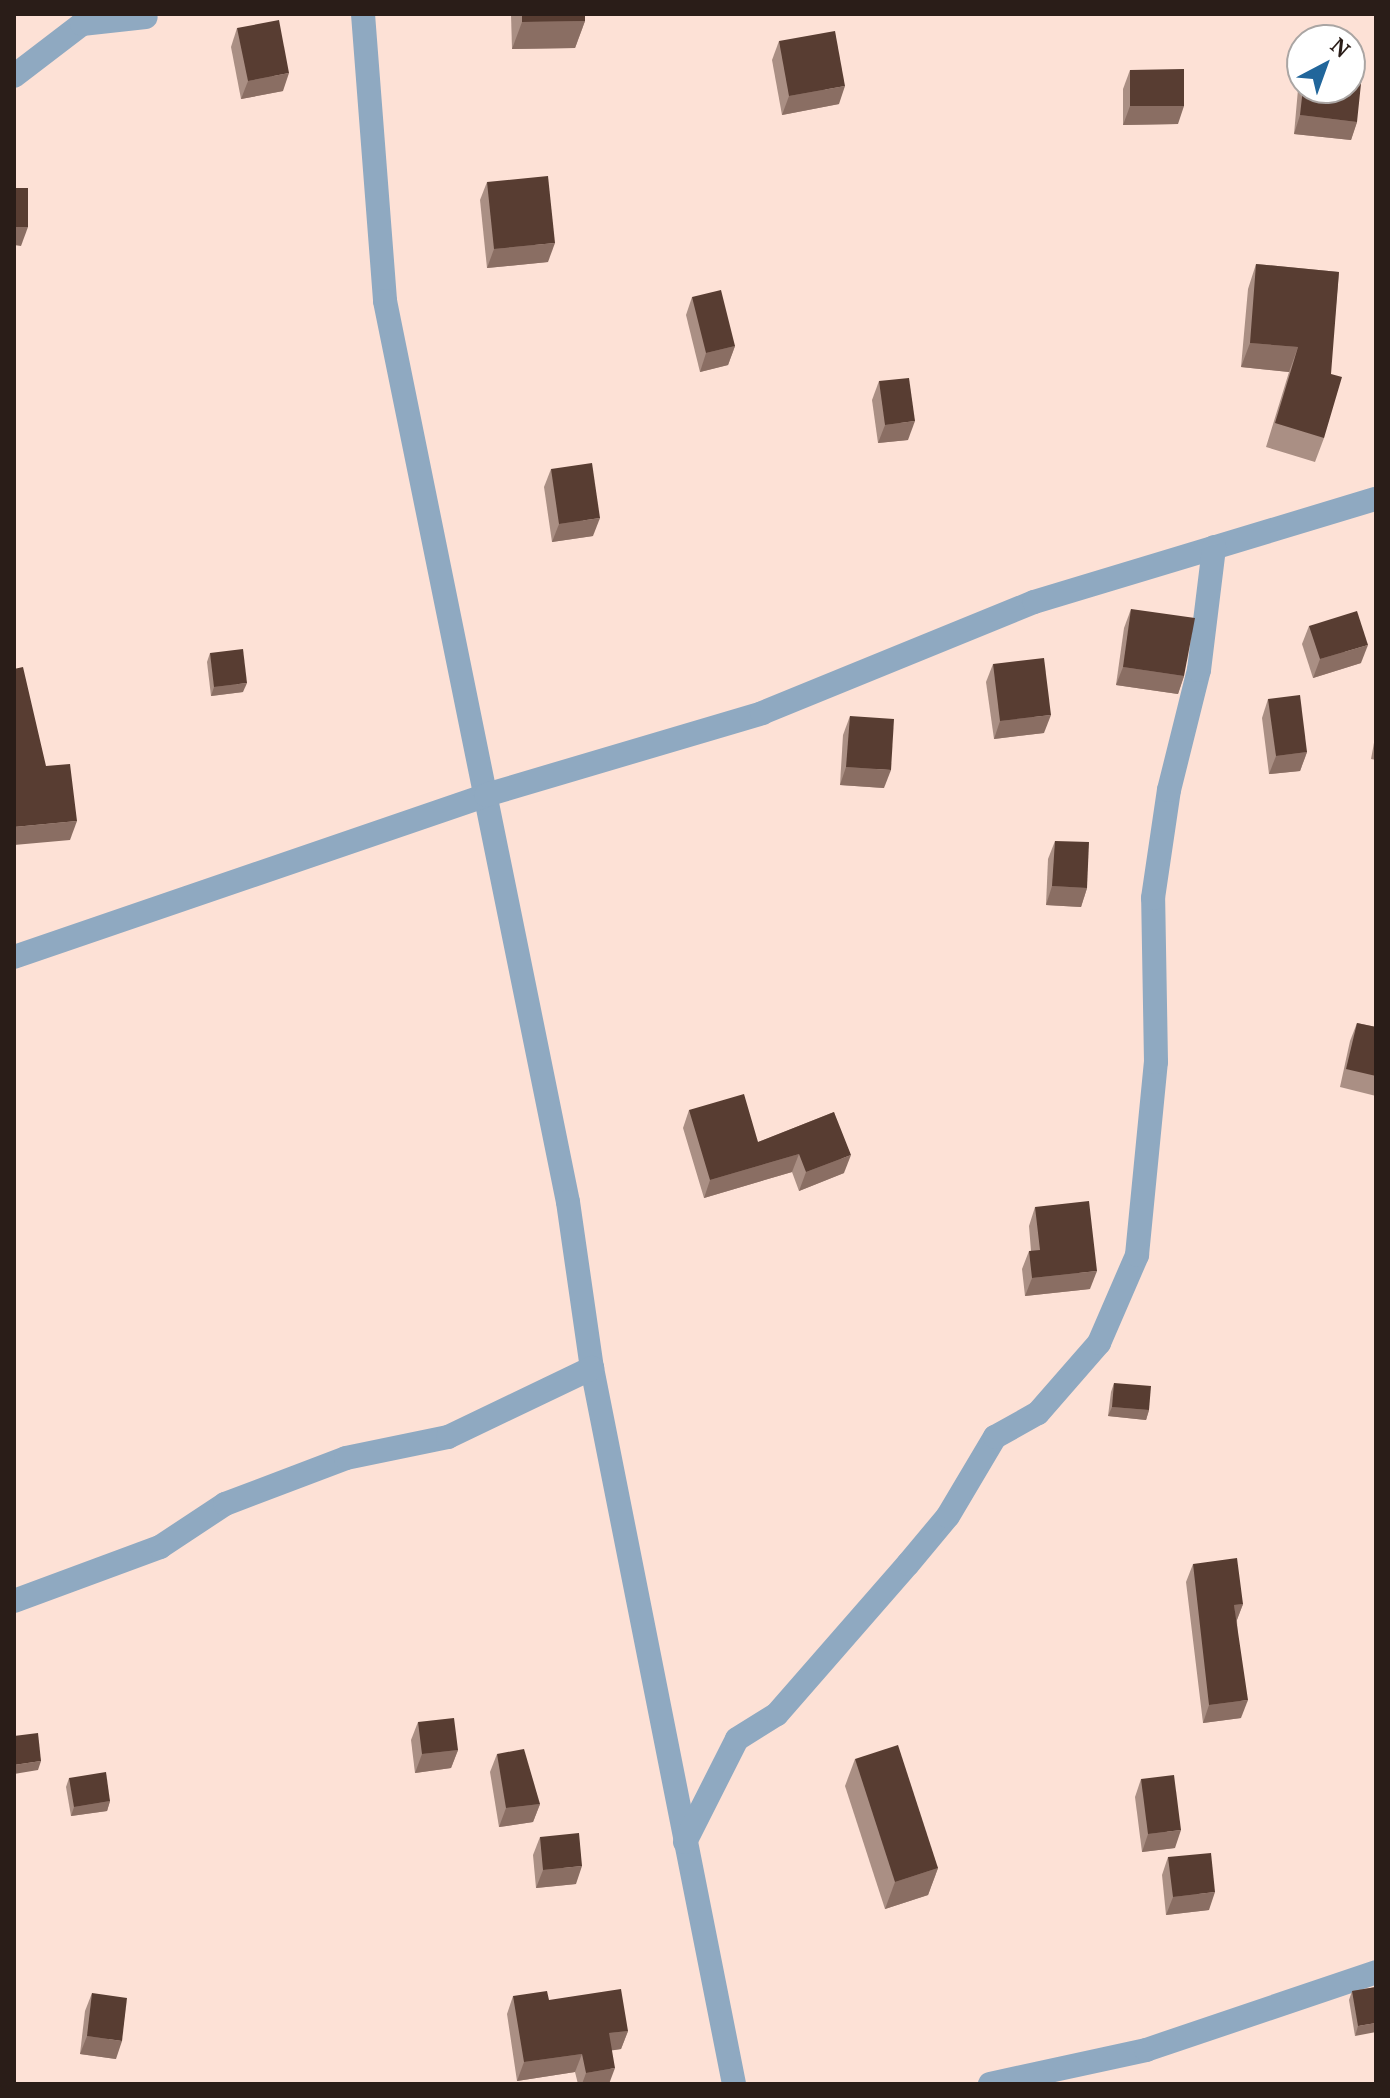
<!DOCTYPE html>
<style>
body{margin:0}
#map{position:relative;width:1390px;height:2098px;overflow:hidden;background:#fde1d6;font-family:"PT Serif",serif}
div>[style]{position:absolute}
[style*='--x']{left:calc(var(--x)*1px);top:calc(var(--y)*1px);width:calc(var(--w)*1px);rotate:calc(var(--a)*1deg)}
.minor>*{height:24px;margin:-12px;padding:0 12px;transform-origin:12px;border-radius:12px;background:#8fa9c1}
.wall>*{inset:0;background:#aa8f84}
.shaded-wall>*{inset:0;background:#8a6e63}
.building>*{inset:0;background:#583d32}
span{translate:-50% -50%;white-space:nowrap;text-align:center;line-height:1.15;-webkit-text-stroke:8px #fff;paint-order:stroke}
.frame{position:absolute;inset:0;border:16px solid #2a1d18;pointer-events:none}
.north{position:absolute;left:1286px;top:24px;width:80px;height:80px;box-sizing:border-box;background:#fff;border:2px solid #aaa5a3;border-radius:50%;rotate:41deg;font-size:22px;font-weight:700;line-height:32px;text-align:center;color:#2a1d18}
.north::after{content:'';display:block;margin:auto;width:28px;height:36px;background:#21669b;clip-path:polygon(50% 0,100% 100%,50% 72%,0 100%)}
</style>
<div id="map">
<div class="minor">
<i style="--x:363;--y:14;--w:288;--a:85.6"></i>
<i style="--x:385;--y:301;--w:919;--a:78.52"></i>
<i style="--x:568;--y:1202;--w:168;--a:81.8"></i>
<i style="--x:592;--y:1368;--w:730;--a:78.78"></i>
<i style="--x:14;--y:76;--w:86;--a:-37.4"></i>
<i style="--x:82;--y:24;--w:64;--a:-6.2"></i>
<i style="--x:14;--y:957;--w:499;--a:-18.9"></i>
<i style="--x:486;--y:795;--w:288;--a:-16.5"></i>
<i style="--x:762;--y:713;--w:294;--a:-22.2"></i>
<i style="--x:1034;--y:602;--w:357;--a:-16.8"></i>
<i style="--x:14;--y:1601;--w:156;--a:-20.3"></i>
<i style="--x:160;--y:1547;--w:78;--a:-33.5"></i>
<i style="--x:225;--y:1504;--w:129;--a:-20.8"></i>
<i style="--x:346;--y:1458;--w:104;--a:-11.6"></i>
<i style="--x:448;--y:1437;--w:160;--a:-25.6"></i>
<i style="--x:685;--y:1842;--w:115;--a:-63.2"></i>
<i style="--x:737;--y:1739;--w:47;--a:-32"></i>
<i style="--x:777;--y:1714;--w:199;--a:-48.9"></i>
<i style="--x:908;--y:1564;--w:62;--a:-50.2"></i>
<i style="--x:948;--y:1516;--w:92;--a:-59.3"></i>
<i style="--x:995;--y:1437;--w:49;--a:-29.2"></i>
<i style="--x:1038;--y:1413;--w:93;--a:-48.9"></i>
<i style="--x:1099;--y:1343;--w:96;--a:-66.6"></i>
<i style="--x:1137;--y:1255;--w:194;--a:-84.4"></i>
<i style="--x:1156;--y:1062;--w:164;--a:-91"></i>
<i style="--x:1153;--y:898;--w:109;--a:-81.6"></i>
<i style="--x:1169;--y:790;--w:124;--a:-76"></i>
<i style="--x:1199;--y:670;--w:124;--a:-83"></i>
<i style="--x:990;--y:2084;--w:160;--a:-12.3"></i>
<i style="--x:1146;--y:2050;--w:243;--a:-18.7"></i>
</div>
<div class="wall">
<i style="clip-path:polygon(511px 14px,585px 14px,585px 21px,575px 48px,512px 49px)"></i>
<i style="clip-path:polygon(237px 28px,283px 91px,241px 99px,231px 47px)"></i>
<i style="clip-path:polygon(779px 41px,839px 104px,782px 115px,772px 60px)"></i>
<i style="clip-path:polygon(1302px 62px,1302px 88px,1350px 88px,1357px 122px,1351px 140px,1294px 134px,1300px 67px)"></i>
<i style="clip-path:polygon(1130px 70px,1178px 124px,1123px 125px,1123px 89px)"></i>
<i style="clip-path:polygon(487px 182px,548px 262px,487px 268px,480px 200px)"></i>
<i style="clip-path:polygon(1256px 264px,1339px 272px,1324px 438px,1315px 462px,1266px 447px,1289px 372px,1241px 367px,1248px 289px)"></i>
<i style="clip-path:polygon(692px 297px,735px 346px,728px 365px,700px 372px,686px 315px)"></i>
<i style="clip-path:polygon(879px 381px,908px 440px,878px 443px,872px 400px)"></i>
<i style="clip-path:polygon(551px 469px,593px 536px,552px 542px,544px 487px)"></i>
<i style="clip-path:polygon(1131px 609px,1184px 676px,1178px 694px,1116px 685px,1124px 628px)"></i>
<i style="clip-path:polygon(1309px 626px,1361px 663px,1313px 678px,1302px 644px)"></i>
<i style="clip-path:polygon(210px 653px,243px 692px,211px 696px,207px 662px)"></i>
<i style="clip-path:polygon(993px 664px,1044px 733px,994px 739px,986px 682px)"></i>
<i style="clip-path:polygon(1268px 699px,1307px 752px,1300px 771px,1269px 774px,1262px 718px)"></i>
<i style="clip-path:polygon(850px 716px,884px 788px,840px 785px,843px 735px)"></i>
<i style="clip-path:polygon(1376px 732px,1376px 760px,1371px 759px)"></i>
<i style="clip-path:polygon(1055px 841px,1087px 888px,1081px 907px,1046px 905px,1048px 859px)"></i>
<i style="clip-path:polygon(1357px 1023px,1376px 1027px,1376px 1096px,1340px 1087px,1350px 1041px)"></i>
<i style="clip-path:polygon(689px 1110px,758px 1142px,834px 1112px,844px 1173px,799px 1191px,792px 1172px,704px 1198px,683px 1128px)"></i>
<i style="clip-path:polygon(1035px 1207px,1090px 1289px,1025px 1296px,1022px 1269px,1029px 1251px,1031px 1251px,1029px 1226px)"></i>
<i style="clip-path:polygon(1114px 1383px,1149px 1410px,1146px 1420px,1108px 1416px,1111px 1392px)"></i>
<i style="clip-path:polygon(1193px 1564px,1243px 1604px,1237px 1620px,1241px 1718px,1203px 1723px,1186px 1582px)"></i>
<i style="clip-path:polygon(418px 1722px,458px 1750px,451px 1768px,415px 1773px,411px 1740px)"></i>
<i style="clip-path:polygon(497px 1754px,540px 1804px,533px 1822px,499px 1827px,490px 1772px)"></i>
<i style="clip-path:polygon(855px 1759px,938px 1868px,928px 1895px,885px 1909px,845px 1786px)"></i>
<i style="clip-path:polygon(69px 1778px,110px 1801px,107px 1811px,71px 1816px,66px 1787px)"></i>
<i style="clip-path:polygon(1141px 1779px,1175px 1848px,1142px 1852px,1135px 1797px)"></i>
<i style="clip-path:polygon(540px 1837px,576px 1884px,536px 1888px,533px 1855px)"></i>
<i style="clip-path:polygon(1168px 1857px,1209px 1910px,1166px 1915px,1162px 1875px)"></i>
<i style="clip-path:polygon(1376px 1987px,1355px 2036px,1349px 2000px,1352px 1991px)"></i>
<i style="clip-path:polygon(92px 1993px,116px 2059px,80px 2054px,85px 2011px)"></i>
<i style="clip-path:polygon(513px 1996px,549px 2000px,628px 2031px,621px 2049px,612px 2050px,609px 2084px,578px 2084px,575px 2072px,517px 2081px,507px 2014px)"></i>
</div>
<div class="shaded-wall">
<i style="clip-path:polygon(585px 21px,575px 48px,512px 49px,522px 22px)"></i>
<i style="clip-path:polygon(289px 73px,283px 91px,241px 99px,248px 81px)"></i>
<i style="clip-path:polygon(845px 86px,839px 104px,782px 115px,789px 96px)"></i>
<i style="clip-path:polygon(1130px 106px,1184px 106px,1178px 124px,1123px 125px)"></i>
<i style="clip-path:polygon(1300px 115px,1357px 122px,1351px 140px,1294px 134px)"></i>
<i style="clip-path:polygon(14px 227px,28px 227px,21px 246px,14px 245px)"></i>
<i style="clip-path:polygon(555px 243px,548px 262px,487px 268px,494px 249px)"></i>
<i style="clip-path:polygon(1250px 343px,1298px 347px,1289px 372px,1241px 367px)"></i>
<i style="clip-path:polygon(735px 346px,728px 365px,700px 372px,706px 353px)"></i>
<i style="clip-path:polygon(915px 421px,908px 440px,878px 443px,885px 425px)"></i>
<i style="clip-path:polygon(600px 518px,593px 536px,552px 542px,559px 524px)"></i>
<i style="clip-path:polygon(1368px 645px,1361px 663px,1313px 678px,1320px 659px)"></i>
<i style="clip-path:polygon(1123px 667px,1184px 676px,1178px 694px,1116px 685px)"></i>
<i style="clip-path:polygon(247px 683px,243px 692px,211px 696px,214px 687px)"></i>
<i style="clip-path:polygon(1051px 715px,1044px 733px,994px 739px,1000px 721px)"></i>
<i style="clip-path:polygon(1307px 752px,1300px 771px,1269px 774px,1276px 756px)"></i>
<i style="clip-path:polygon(846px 767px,891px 770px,884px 788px,840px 785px)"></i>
<i style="clip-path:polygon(77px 821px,70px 840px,14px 845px,14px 827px)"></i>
<i style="clip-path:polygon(1052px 886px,1087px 888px,1081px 907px,1046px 905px)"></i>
<i style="clip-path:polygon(799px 1154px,792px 1172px,704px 1198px,710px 1180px)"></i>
<i style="clip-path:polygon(851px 1155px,844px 1173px,799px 1191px,806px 1172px)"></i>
<i style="clip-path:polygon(1097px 1271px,1090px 1289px,1025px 1296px,1032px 1278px)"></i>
<i style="clip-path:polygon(1112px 1407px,1149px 1410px,1146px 1420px,1108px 1416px)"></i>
<i style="clip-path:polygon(1243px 1604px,1236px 1622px,1234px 1605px)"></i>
<i style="clip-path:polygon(1248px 1700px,1241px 1718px,1203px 1723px,1209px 1705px)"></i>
<i style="clip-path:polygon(458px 1750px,451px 1768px,415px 1773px,422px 1754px)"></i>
<i style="clip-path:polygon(41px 1761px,38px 1770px,14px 1774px,14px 1765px)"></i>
<i style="clip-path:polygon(110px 1801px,107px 1811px,71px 1816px,74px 1807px)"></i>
<i style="clip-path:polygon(540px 1804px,533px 1822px,499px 1827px,506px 1808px)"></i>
<i style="clip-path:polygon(1181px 1830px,1175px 1848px,1142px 1852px,1148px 1834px)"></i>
<i style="clip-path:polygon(582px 1866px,576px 1884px,536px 1888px,543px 1870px)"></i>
<i style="clip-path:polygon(938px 1868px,928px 1895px,885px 1909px,895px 1882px)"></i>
<i style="clip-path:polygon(1215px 1892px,1209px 1910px,1166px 1915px,1173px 1897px)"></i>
<i style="clip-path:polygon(1376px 2023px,1376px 2032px,1355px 2036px,1358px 2026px)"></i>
<i style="clip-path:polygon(628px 2031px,621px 2049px,602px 2052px,609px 2033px)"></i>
<i style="clip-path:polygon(87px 2036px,122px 2041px,116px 2059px,80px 2054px)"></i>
<i style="clip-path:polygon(582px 2054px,575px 2072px,517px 2081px,524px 2062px)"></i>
<i style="clip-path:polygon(615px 2068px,609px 2084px,582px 2084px,586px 2073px)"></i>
</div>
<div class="building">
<i style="clip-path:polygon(522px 14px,585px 14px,585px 21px,522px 22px)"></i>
<i style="clip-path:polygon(279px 20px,289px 73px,248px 81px,237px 28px)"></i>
<i style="clip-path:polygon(835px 31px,845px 86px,789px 96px,779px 41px)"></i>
<i style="clip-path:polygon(1350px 53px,1364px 55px,1357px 122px,1300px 115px,1303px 88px,1350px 88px)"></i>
<i style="clip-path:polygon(1184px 69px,1184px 106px,1130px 106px,1130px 70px)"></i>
<i style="clip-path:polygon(548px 176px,555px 243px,494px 249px,487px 182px)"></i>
<i style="clip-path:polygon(14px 188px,28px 188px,28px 227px,14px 227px)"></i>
<i style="clip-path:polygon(1256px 264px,1339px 272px,1331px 374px,1342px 377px,1324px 438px,1275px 423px,1298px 347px,1250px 343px)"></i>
<i style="clip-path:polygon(721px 290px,735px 346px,706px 353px,692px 297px)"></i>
<i style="clip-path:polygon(909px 378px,915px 421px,885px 425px,879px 381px)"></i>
<i style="clip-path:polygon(592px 463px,600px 518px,559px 524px,551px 469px)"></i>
<i style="clip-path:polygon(1131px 609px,1195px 618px,1184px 676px,1123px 667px)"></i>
<i style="clip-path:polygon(1357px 611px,1368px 645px,1320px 659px,1309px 626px)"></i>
<i style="clip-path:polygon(243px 649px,247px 683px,214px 687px,210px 653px)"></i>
<i style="clip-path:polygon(1044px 658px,1051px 715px,1000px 721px,993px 664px)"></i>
<i style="clip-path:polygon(23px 667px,46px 766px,70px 764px,77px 821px,14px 827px,14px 669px)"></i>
<i style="clip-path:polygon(1300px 695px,1307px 752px,1276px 756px,1268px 699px)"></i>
<i style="clip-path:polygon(850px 716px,894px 719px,891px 770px,846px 767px)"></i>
<i style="clip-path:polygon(1055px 841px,1089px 842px,1087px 888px,1052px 886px)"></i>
<i style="clip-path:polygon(1357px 1023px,1376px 1027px,1376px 1076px,1346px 1069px)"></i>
<i style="clip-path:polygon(744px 1094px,758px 1142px,834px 1112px,851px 1155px,806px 1172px,799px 1154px,710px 1180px,689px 1110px)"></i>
<i style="clip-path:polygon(1089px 1201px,1097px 1271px,1032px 1278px,1029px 1251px,1040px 1250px,1035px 1207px)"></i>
<i style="clip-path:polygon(1114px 1383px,1151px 1386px,1149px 1410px,1112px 1407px)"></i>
<i style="clip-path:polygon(1237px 1558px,1243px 1604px,1234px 1605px,1248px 1700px,1209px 1705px,1193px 1564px)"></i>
<i style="clip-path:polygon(454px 1718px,458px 1750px,422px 1754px,418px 1722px)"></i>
<i style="clip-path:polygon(38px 1733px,41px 1761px,14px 1765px,14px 1736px)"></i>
<i style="clip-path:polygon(898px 1745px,938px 1868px,895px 1882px,855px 1759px)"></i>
<i style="clip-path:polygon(524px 1749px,540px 1804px,506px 1808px,497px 1754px)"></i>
<i style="clip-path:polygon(106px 1772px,110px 1801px,74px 1807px,69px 1778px)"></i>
<i style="clip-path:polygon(1174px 1775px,1181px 1830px,1148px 1834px,1141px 1779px)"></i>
<i style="clip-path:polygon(579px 1833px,582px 1866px,543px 1870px,540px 1837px)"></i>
<i style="clip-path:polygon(1211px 1853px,1215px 1892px,1173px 1897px,1168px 1857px)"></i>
<i style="clip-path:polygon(1376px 1987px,1376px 2023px,1358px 2026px,1352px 1991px)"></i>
<i style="clip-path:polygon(621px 1989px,628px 2031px,609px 2033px,615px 2068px,586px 2073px,582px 2054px,524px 2062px,513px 1996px,547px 1991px,549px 2000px)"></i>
<i style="clip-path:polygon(92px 1993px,127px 1998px,122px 2041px,87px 2036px)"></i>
</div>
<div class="frame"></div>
<div class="north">N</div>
</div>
